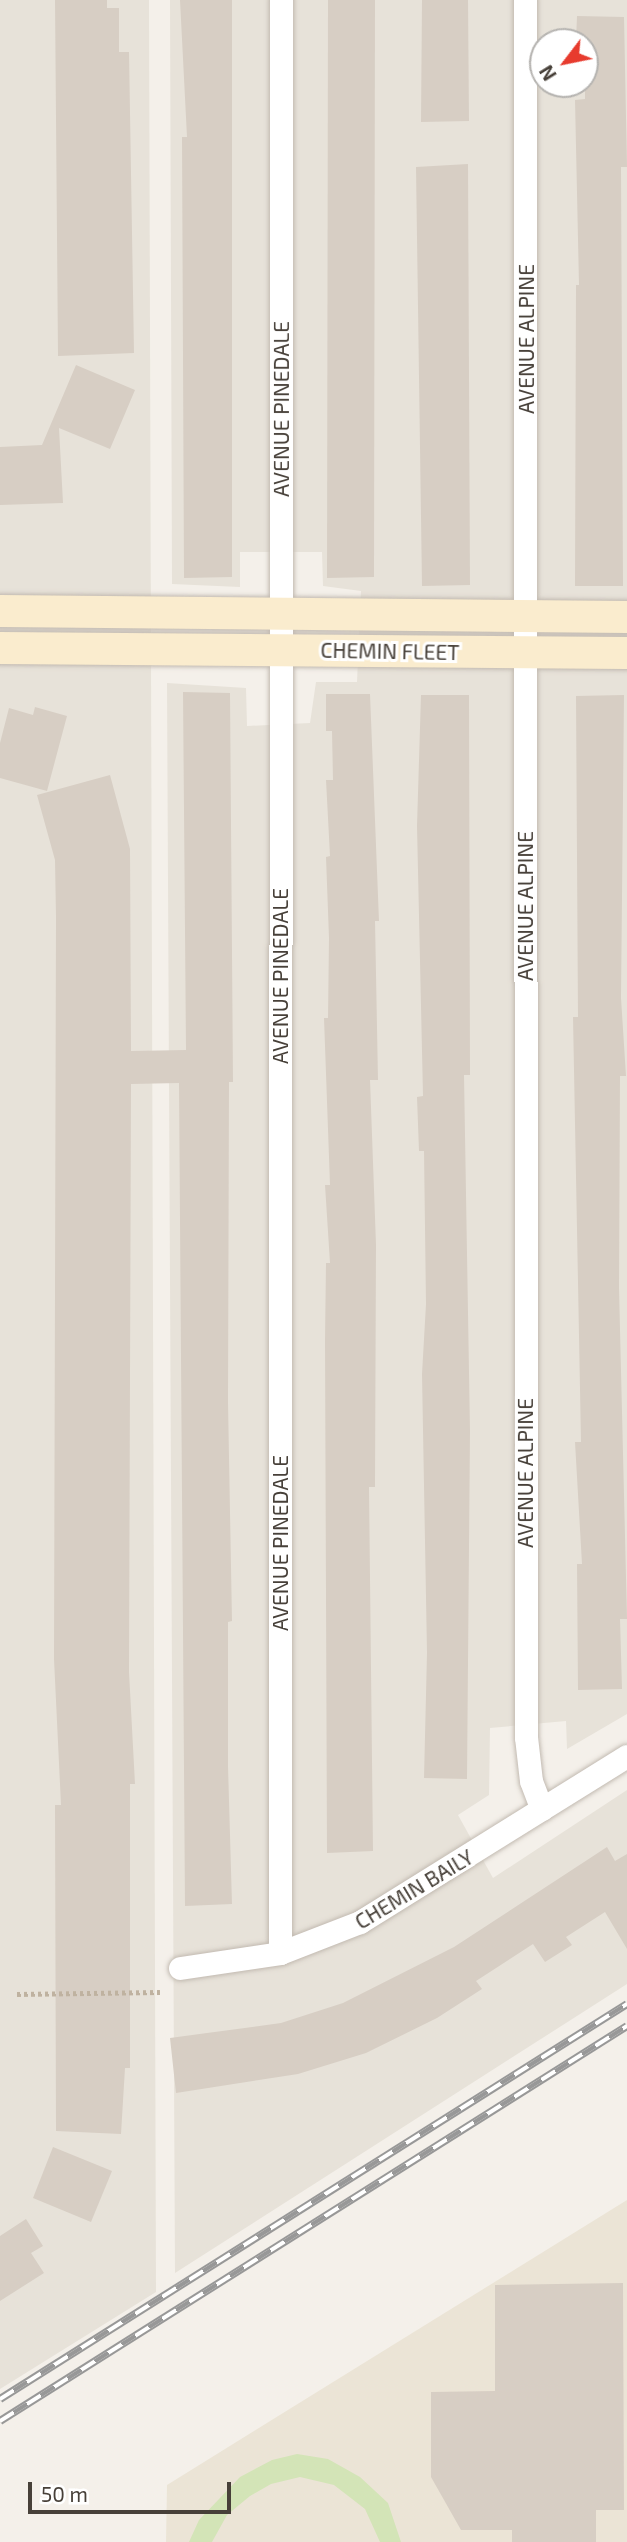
<!DOCTYPE html>
<style>
body{margin:0}
#map{position:relative;width:627px;height:2542px;overflow:hidden;background:#f4f0ea;font-family:"Exo 2",sans-serif}
div>[style]{position:absolute}
[style*='--x']{left:calc(var(--x)*1px);top:calc(var(--y)*1px);width:calc(var(--w)*1px);rotate:calc(var(--a)*1deg)}
.residential>*{inset:0;background:#e7e2d9}
.education>*{inset:0;background:#ebe4d6}
.green>*{inset:0;background:#d3e4b7}
.building>*{inset:0;background:#d7cec4}
.path>*{height:4.5px;margin-top:-2.25px;transform-origin:0;background:repeating-linear-gradient(90deg,#bfb2a0 0 3.5px,transparent 0 7px)}
.roads{filter:drop-shadow(0 0 2px #c2bab1) drop-shadow(0 0 2px #c2bab1)}
.minor>*{height:23px;margin:-11.5px;padding:0 11.5px;transform-origin:11.5px;border-radius:11.5px;background:#fff}
.secondary>*{height:32px;margin:-16px;padding:0 16px;transform-origin:16px;border-radius:16px;background:#faecce}
.rail>*{height:8px;margin-top:-4px;transform-origin:0;background:repeating-linear-gradient(90deg,#fff 0 16px,#989898 0 32px);box-sizing:border-box;border-block:2px solid #989898}
span{translate:-50% -50%;white-space:nowrap;text-align:center;line-height:1.15;-webkit-text-stroke:6px #fff;paint-order:stroke}
.street-label{font-size:21px;color:#474039}
.north{position:absolute;left:529px;top:28px;width:70px;height:70px;box-sizing:border-box;background:#fff;border:2px solid #b5b3b0;border-radius:50%;rotate:238deg;font-size:19px;font-weight:700;line-height:28px;text-align:center;color:#474039}
.north::after{content:'';display:block;margin:auto;width:24px;height:32px;background:#e73b2e;clip-path:polygon(50% 0,100% 100%,50% 72%,0 100%)}
.scale{position:absolute;left:28px;top:2482px;width:203px;height:32px;box-sizing:border-box;border:4px solid #474039;border-top:0;padding-left:9px;font-size:21px;line-height:24px;white-space:nowrap;color:#474039;-webkit-text-stroke:5px #fff;paint-order:stroke}
</style>
<div id="map">
<div class="residential">
<i style="clip-path:polygon(0 0,149px 0,156px 2292px,0 2389px)"></i>
<i style="clip-path:polygon(evenodd,170px 0,627px 0,627px 1714px,567px 1749px,566px 1721px,490px 1728px,489px 1795px,458px 1815px,493px 1878px,627px 1790px,627px 1984px,175px 2273px,167px 683px,246px 688px,247px 726px,310px 723px,316px 682px,357px 682px,361px 591px,323px 586px,322px 552px,240px 552px,240px 587px,172px 584px,170px 0,543px 42px,585px 42px,585px 84px,543px 84px,543px 42px)"></i>
</div>
<div class="education">
<i style="clip-path:polygon(627px 2200px,627px 2542px,166px 2542px,167px 2485px)"></i>
</div>
<div class="green">
<i style="clip-path:polygon(297px 2454px,328px 2459px,360px 2477px,388px 2503px,401px 2542px,380px 2542px,365px 2509px,334px 2485px,300px 2477px,271px 2484px,250px 2496px,227px 2515px,212px 2542px,189px 2542px,199px 2520px,240px 2477px,272px 2460px)"></i>
</div>
<div class="building">
<i style="clip-path:polygon(55px 0,107px 0,107px 8px,119px 8px,119px 52px,129px 52px,134px 353px,58px 356px)"></i>
<i style="clip-path:polygon(180px 0,232px 0,232px 577px,184px 578px,182px 137px,187px 137px)"></i>
<i style="clip-path:polygon(328px 0,375px 0,374px 577px,327px 578px)"></i>
<i style="clip-path:polygon(422px 0,468px 0,469px 121px,421px 122px)"></i>
<i style="clip-path:polygon(577px 16px,624px 17px,627px 167px,621px 167px,623px 586px,575px 586px,576px 285px,579px 285px,575px 100px,585px 99px,585px 42px,576px 42px)"></i>
<i style="clip-path:polygon(468px 164px,470px 585px,422px 586px,416px 167px)"></i>
<i style="clip-path:polygon(76px 365px,135px 390px,110px 449px,59px 428px,63px 503px,0 505px,0 447px,42px 445px)"></i>
<i style="clip-path:polygon(183px 692px,230px 693px,233px 1082px,229px 1082px,228px 1402px,232px 1621px,228px 1622px,228px 1766px,232px 1904px,185px 1906px,179px 1083px,131px 1084px,129px 1672px,135px 1784px,130px 1784px,130px 2068px,125px 2068px,121px 2134px,56px 2131px,55px 1805px,61px 1805px,54px 1659px,56px 917px,55px 860px,37px 795px,110px 775px,130px 849px,131px 1051px,186px 1050px)"></i>
<i style="clip-path:polygon(326px 694px,370px 694px,379px 921px,375px 921px,378px 1080px,370px 1080px,376px 1245px,375px 1487px,369px 1487px,373px 1851px,327px 1853px,325px 1341px,326px 1263px,330px 1263px,325px 1185px,330px 1185px,324px 1018px,328px 1018px,329px 938px,326px 857px,330px 856px,326px 780px,333px 780px,332px 731px,326px 731px)"></i>
<i style="clip-path:polygon(421px 695px,469px 695px,470px 1075px,464px 1075px,470px 1431px,467px 1779px,424px 1778px,427px 1653px,422px 1374px,426px 1304px,424px 1151px,419px 1151px,417px 1097px,423px 1096px,417px 826px)"></i>
<i style="clip-path:polygon(624px 695px,621px 998px,626px 1076px,620px 1076px,619px 1288px,627px 1619px,620px 1619px,622px 1689px,578px 1690px,577px 1564px,582px 1564px,575px 1442px,581px 1442px,573px 1017px,578px 1017px,576px 696px)"></i>
<i style="clip-path:polygon(35px 707px,67px 716px,47px 791px,0 778px,0 743px,9px 708px,33px 715px)"></i>
<i style="clip-path:polygon(607px 1847px,615px 1861px,627px 1854px,627px 1949px,605px 1912px,566px 1937px,572px 1945px,545px 1962px,533px 1944px,476px 1981px,482px 1989px,437px 2018px,366px 2053px,298px 2074px,176px 2093px,170px 2038px,281px 2023px,343px 2003px,454px 1947px)"></i>
<i style="clip-path:polygon(53px 2147px,112px 2171px,91px 2222px,33px 2198px)"></i>
<i style="clip-path:polygon(26px 2219px,43px 2246px,31px 2253px,44px 2273px,0 2301px,0 2236px)"></i>
<i style="clip-path:polygon(623px 2283px,624px 2510px,596px 2510px,596px 2542px,512px 2542px,512px 2530px,461px 2530px,431px 2477px,431px 2392px,495px 2391px,495px 2285px)"></i>
</div>
<div class="path">
<i style="--x:17;--y:1994;--w:143;--a:-0.8"></i>
</div>
<div class="roads">
<div class="minor">
<i style="--x:525;--y:0;--w:1737;--a:89.97"></i>
<i style="--x:526;--y:1737;--w:44;--a:83.5"></i>
<i style="--x:531;--y:1781;--w:30;--a:69"></i>
<i style="--x:280;--y:1953;--w:1953;--a:-89.97"></i>
<i style="--x:180;--y:1968;--w:101;--a:-8.5"></i>
<i style="--x:280;--y:1953;--w:86;--a:-21.2"></i>
<i style="--x:360;--y:1922;--w:314;--a:-31.9"></i>
</div>
<div class="secondary">
<i style="--x:0;--y:611;--w:627;--a:0.55"></i>
<i style="--x:0;--y:648;--w:627;--a:0.46"></i>
</div>
</div>
<div class="rail">
<i style="--x:0;--y:2399;--w:741;--a:-32.21"></i>
<i style="--x:0;--y:2421;--w:741;--a:-32.21"></i>
</div>
<div class="street-label">
<span style="left:526px;top:339px;rotate:-90deg">AVENUE ALPINE</span>
<span style="left:281px;top:409px;rotate:-90deg">AVENUE PINEDALE</span>
<span style="left:390px;top:651px;rotate:1deg">CHEMIN FLEET</span>
<span style="left:525px;top:906px;rotate:-90deg">AVENUE ALPINE</span>
<span style="left:280px;top:976px;rotate:-90deg">AVENUE PINEDALE</span>
<span style="left:525px;top:1473px;rotate:-90deg">AVENUE ALPINE</span>
<span style="left:280px;top:1543px;rotate:-90deg">AVENUE PINEDALE</span>
<span style="left:414px;top:1889px;rotate:-31deg">CHEMIN BAILY</span>
</div>
<div class="north">N</div>
<div class="scale">50 m</div>
</div>
